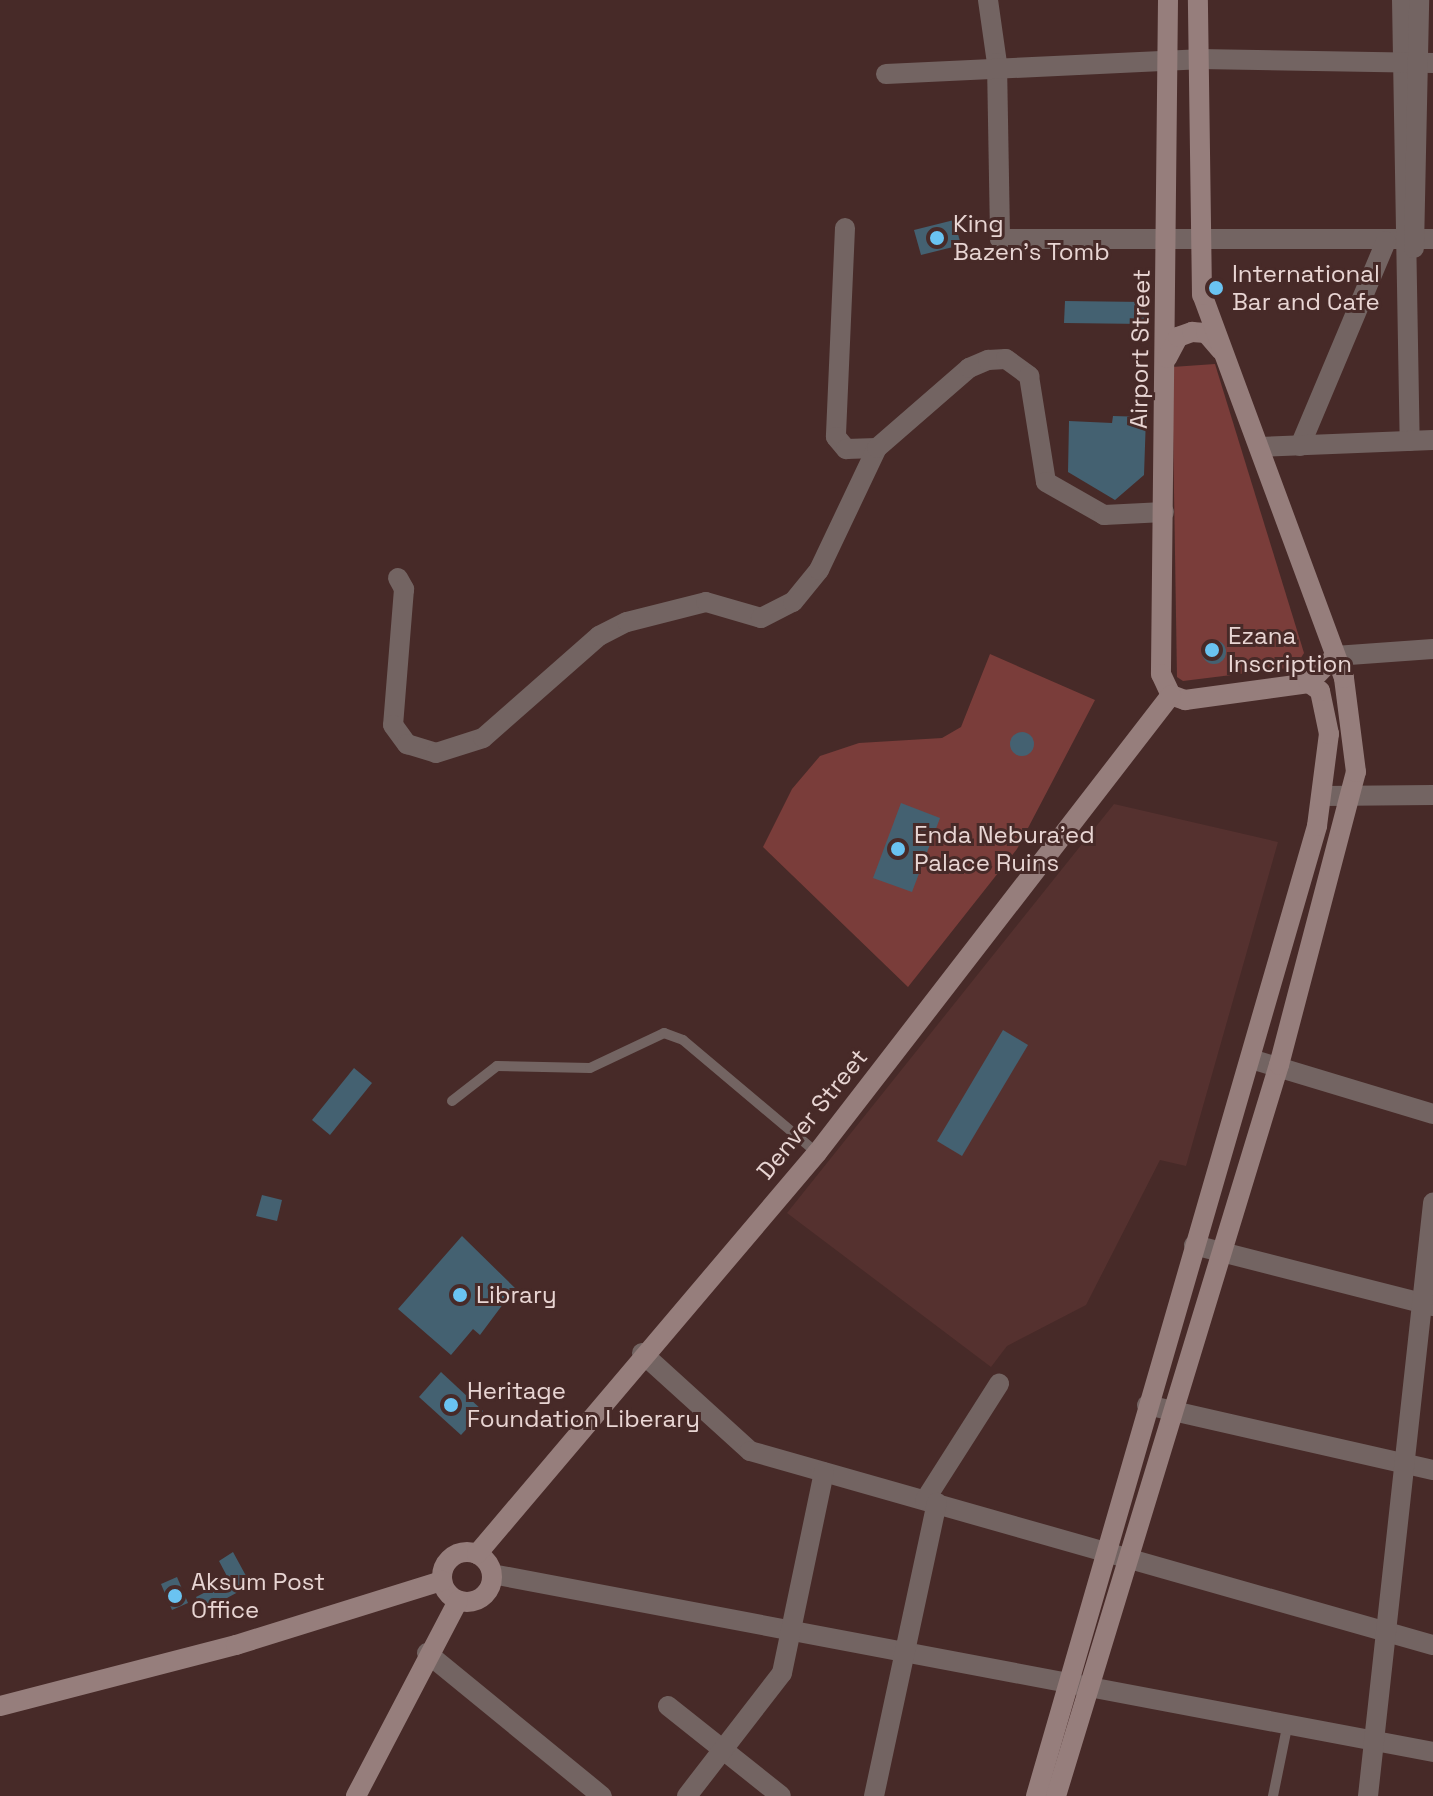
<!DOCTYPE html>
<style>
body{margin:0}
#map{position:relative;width:1433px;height:1796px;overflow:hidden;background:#472a28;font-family:"Space Grotesk",sans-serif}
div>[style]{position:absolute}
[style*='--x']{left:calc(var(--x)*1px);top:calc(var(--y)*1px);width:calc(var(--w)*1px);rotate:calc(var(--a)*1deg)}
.built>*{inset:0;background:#55312f}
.green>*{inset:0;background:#7a3d3a}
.building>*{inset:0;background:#446171}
.round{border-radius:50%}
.lane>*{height:10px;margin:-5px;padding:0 5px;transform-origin:5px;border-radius:5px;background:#736462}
.street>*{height:20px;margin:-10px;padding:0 10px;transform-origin:10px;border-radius:10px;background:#736462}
.secondary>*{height:20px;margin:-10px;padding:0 10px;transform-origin:10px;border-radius:10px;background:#967e7c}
.secondary>.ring{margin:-10px;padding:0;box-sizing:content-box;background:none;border:20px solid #967e7c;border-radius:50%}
.dots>*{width:22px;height:22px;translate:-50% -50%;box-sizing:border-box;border:4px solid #472a28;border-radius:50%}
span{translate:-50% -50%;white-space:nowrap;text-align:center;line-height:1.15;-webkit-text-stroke:6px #472a28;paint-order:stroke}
.poi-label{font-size:24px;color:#e8d5d3}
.left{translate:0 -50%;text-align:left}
.street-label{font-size:24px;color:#e8d5d3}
</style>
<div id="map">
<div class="built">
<i style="clip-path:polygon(1114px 804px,1278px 842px,1186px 1166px,1160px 1160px,1086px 1305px,1007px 1346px,991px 1367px,787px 1213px)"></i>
</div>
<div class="green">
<i style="clip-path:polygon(1215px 364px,1304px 653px,1295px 667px,1183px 681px,1177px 677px,1172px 367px)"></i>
<i style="clip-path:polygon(990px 654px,1095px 700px,1017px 849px,908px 987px,763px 847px,792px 789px,820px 756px,859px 743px,942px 738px,961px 727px)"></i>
</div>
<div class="building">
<i style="clip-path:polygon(954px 220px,961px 245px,921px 255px,914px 230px)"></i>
<i style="clip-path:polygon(1065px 301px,1145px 302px,1145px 324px,1064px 323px)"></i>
<i style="clip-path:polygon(1113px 416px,1146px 417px,1144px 475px,1115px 500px,1068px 472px,1069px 421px,1112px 423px)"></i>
<i class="round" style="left:1202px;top:640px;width:24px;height:24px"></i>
<i class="round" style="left:1010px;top:732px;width:24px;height:24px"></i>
<i style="clip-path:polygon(901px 803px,940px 818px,912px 892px,873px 878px)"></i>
<i style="clip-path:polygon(1003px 1030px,1028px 1045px,962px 1156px,937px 1141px)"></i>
<i style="clip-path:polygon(354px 1068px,372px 1083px,330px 1135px,312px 1120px)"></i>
<i style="clip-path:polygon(262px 1195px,282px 1200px,277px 1221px,256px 1216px)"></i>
<i style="clip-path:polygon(462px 1236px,515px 1288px,480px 1335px,473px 1329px,451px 1355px,398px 1309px)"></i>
<i style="clip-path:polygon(441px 1372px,483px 1411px,461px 1435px,419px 1397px)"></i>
<i style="clip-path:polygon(233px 1552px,251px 1585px,203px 1611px,196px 1597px,229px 1580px,219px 1561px)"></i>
<i style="clip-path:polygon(177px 1577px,188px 1603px,172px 1610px,161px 1584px)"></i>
</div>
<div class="lane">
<i style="--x:452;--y:1101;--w:57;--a:-37.9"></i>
<i style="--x:497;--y:1066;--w:93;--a:1.2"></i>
<i style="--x:590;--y:1068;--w:82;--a:-25.3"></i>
<i style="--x:664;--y:1033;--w:20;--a:20"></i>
<i style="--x:683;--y:1040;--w:175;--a:40.1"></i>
<i style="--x:1273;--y:1796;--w:70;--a:-78.5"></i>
</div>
<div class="street">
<i style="--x:988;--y:0;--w:64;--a:81.9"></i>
<i style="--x:997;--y:63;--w:176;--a:89"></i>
<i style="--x:1000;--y:239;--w:433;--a:0"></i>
<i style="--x:1402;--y:0;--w:441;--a:89"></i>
<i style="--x:886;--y:74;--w:313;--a:-2.7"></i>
<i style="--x:1199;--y:59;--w:234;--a:1"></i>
<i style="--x:845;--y:228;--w:209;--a:92.5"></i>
<i style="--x:836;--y:437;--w:16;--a:50"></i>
<i style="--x:846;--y:449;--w:31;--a:-2"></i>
<i style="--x:1414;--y:248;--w:248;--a:-88.8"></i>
<i style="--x:1300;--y:446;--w:222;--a:-67.2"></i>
<i style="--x:1260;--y:447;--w:173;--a:-2.3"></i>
<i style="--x:398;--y:578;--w:13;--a:61"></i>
<i style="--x:404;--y:589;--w:136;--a:94.6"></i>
<i style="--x:393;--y:725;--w:24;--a:54"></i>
<i style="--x:407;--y:744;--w:30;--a:17"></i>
<i style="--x:436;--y:753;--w:49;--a:-17.7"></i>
<i style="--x:483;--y:738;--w:154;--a:-41.3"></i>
<i style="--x:599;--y:636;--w:31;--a:-27"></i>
<i style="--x:627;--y:622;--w:81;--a:-14.2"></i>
<i style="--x:706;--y:602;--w:57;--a:16.2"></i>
<i style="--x:761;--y:618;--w:36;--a:-27"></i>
<i style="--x:793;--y:602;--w:41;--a:-50.9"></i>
<i style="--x:819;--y:570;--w:135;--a:-64.6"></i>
<i style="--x:877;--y:448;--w:122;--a:-41"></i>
<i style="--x:969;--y:368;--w:21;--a:-23"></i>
<i style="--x:988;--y:360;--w:18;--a:-3"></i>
<i style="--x:1006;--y:359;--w:29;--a:36"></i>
<i style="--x:1029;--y:376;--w:107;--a:80.9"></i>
<i style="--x:1046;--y:482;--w:67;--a:29.6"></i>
<i style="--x:1104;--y:515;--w:60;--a:-2.9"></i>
<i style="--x:1335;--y:656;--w:98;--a:-4.1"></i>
<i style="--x:1323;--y:796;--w:110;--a:-0.5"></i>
<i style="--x:1251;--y:1059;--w:190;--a:16.8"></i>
<i style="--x:1194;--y:1245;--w:247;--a:14.3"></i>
<i style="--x:642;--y:1353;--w:146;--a:42.2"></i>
<i style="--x:750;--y:1451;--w:710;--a:15.86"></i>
<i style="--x:1147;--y:1405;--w:293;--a:12.8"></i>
<i style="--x:925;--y:1500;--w:138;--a:-57.5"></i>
<i style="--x:492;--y:1574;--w:958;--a:10.71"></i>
<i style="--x:427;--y:1653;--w:226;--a:39.3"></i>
<i style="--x:668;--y:1706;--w:144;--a:38.5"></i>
<i style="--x:687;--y:1796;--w:155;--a:-52.3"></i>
<i style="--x:782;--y:1673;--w:205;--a:-78.2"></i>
<i style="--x:874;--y:1796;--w:300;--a:-77.9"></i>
<i style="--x:1368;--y:1796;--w:597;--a:-83.74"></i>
</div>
<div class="secondary">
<i style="--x:1168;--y:0;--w:674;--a:90.6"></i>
<i style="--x:1161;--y:674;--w:23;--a:65"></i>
<i style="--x:1167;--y:358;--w:24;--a:-62"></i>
<i style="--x:1178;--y:337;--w:15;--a:-20"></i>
<i style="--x:1192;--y:332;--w:14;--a:4"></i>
<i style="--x:1206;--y:333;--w:23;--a:49"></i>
<i style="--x:1171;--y:695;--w:15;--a:20"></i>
<i style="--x:1185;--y:700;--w:125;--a:-7.8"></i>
<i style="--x:1309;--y:683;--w:37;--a:-46"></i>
<i class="ring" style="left:442px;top:1552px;width:30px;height:30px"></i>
<i style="--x:477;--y:1554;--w:526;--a:-49.71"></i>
<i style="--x:817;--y:1153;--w:579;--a:-52.3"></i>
<i style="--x:0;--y:1706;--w:244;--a:-14.5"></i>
<i style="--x:236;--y:1645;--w:216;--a:-17.3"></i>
<i style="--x:356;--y:1796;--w:220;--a:-62.4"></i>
<i style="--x:1036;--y:1796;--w:1010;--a:-73.84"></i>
<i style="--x:1317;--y:826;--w:93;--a:-82.6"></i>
<i style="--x:1329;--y:734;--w:44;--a:-101.8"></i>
<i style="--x:1320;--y:691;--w:14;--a:-144"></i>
<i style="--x:1056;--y:1796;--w:764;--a:-73.04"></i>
<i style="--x:1279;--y:1065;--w:303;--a:-75.3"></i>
<i style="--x:1356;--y:772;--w:95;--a:-97.3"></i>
<i style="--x:1344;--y:678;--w:408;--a:-110.3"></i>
<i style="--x:1202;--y:295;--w:295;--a:-90.8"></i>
</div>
<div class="dots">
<i style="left:937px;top:238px;background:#6ac3f1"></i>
<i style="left:1216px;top:288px;background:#6ac3f1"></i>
<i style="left:1212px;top:650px;background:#6ac3f1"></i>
<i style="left:898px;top:849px;background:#6ac3f1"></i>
<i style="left:460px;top:1295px;background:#6ac3f1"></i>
<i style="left:451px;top:1405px;background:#6ac3f1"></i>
<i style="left:175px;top:1596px;background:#6ac3f1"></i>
</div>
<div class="poi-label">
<span class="left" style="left:953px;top:238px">King<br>Bazen's Tomb</span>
<span class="left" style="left:1232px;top:288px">International<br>Bar and Cafe</span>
<span class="left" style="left:1228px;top:650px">Ezana<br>Inscription</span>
<span class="left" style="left:914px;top:849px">Enda Nebura'ed<br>Palace Ruins</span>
<span class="left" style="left:476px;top:1295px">Library</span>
<span class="left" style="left:467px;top:1405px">Heritage<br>Foundation Liberary</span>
<span class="left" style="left:191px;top:1596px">Aksum Post<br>Office</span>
</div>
<div class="street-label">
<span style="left:1140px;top:349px;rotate:-89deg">Airport Street</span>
<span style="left:812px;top:1114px;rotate:-51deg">Denver Street</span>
</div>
</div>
